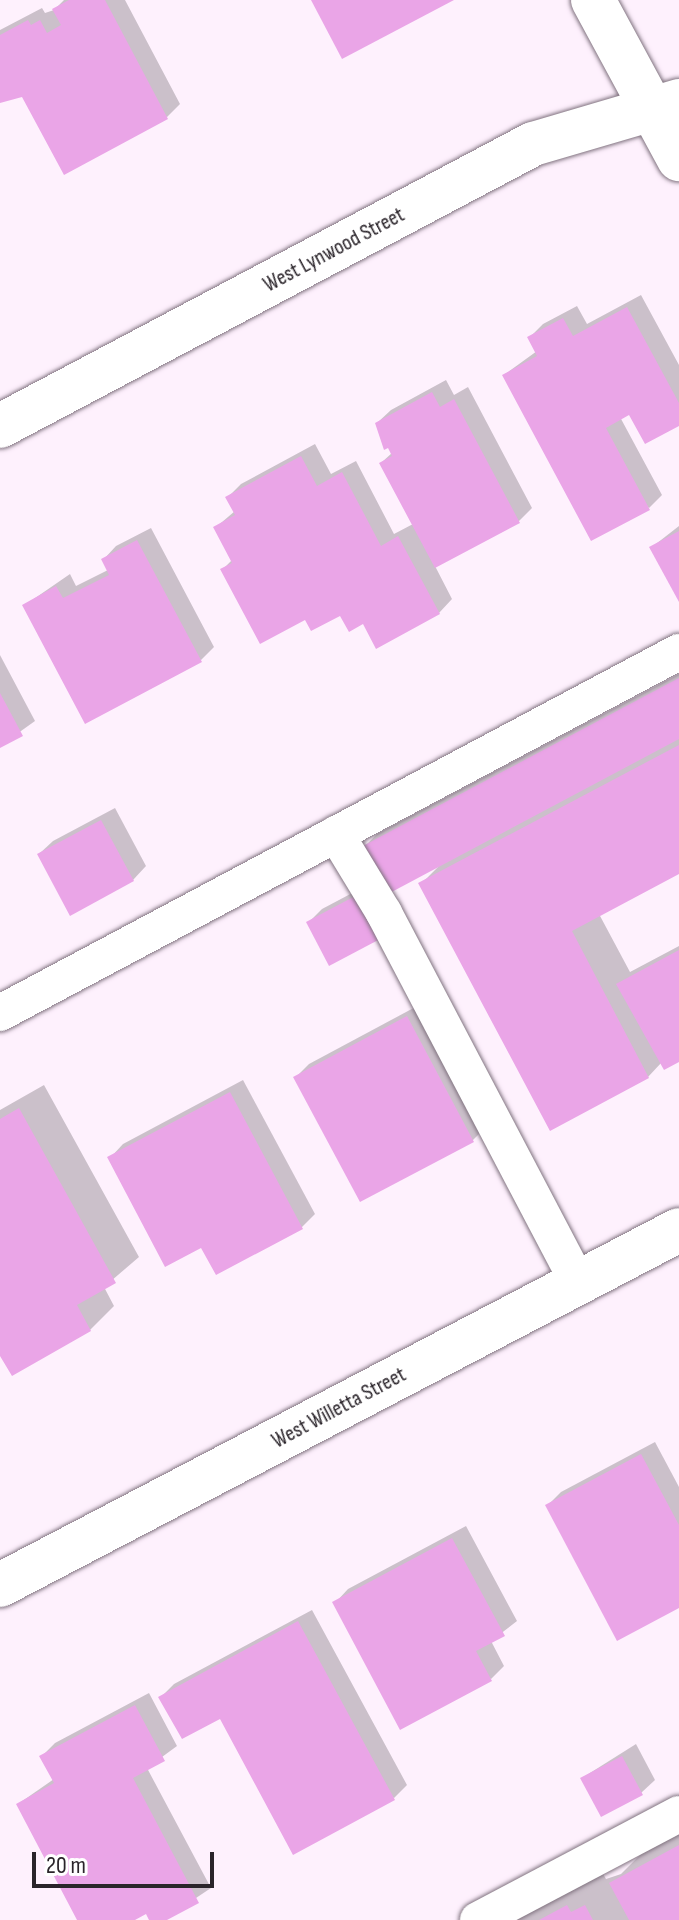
<!DOCTYPE html>
<style>
body{margin:0}
#map{position:relative;width:679px;height:1920px;overflow:hidden;background:#fef1fd;font-family:"Sofia Sans Condensed",sans-serif}
div>[style]{position:absolute}
[style*='--x']{left:calc(var(--x)*1px);top:calc(var(--y)*1px);width:calc(var(--w)*1px);rotate:calc(var(--a)*1deg)}
.shadow>*{inset:0;background:#0003}
.building>*{inset:0;background:#eaa5e7}
.roads{filter:drop-shadow(0 0 2px #817380) drop-shadow(0 0 2px #817380)}
.service>*{height:36px;margin:-18px;padding:0 18px;transform-origin:18px;border-radius:18px;background:#fff}
.minor>*{height:44px;margin:-22px;padding:0 22px;transform-origin:22px;border-radius:22px;background:#fff}
.tertiary>*{height:44px;margin:-22px;padding:0 22px;transform-origin:22px;border-radius:22px;background:#fff}
span{translate:-50% -50%;white-space:nowrap;text-align:center;line-height:1.15;-webkit-text-stroke:6px #fff;paint-order:stroke}
.street-label{font-size:22px;color:#2a242a}
.scale{position:absolute;left:32px;top:1852px;width:182px;height:36px;box-sizing:border-box;border:4px solid #2a242a;border-top:0;padding-left:10px;font-size:24px;line-height:28px;white-space:nowrap;color:#2a242a;-webkit-text-stroke:6px #fff;paint-order:stroke}
</style>
<div id="map">
<div class="shadow">
<i style="clip-path:polygon(64px 0,125px 0,180px 104px,167px 117px,23px 95px,0 102px,0 30px,42px 8px,45px 13px,54px 10px)"></i>
<i style="clip-path:polygon(641px 295px,679px 365px,679px 423px,630px 412px,620px 417px,662px 495px,649px 508px,504px 375px,537px 351px,530px 337px,543px 324px,577px 306px,587px 324px)"></i>
<i style="clip-path:polygon(446px 380px,454px 395px,468px 387px,532px 508px,519px 521px,435px 566px,452px 599px,439px 613px,364px 622px,341px 613px,306px 617px,222px 570px,232px 560px,215px 528px,235px 511px,228px 497px,241px 484px,315px 444px,331px 474px,356px 461px,394px 534px,413px 524px,381px 463px,393px 452px,377px 423px,391px 410px)"></i>
<i style="clip-path:polygon(679px 526px,679px 598px,652px 547px)"></i>
<i style="clip-path:polygon(151px 528px,214px 647px,201px 660px,25px 605px,70px 574px,76px 586px,108px 570px,103px 560px,116px 546px)"></i>
<i style="clip-path:polygon(0 655px,35px 721px,0 746px)"></i>
<i style="clip-path:polygon(679px 674px,679px 872px,599px 914px,630px 972px,679px 946px,679px 1060px,662px 1062px,648px 1077px,421px 884px,439px 866px,363px 848px,377px 834px)"></i>
<i style="clip-path:polygon(115px 808px,146px 866px,133px 880px,39px 854px,53px 841px)"></i>
<i style="clip-path:polygon(373px 882px,394px 923px,308px 923px,322px 909px)"></i>
<i style="clip-path:polygon(421px 1004px,486px 1127px,473px 1140px,361px 1200px,296px 1077px,309px 1064px)"></i>
<i style="clip-path:polygon(243px 1080px,315px 1214px,301px 1228px,202px 1245px,110px 1158px,123px 1144px)"></i>
<i style="clip-path:polygon(44px 1085px,139px 1257px,104px 1287px,114px 1306px,90px 1330px,0 1352px,0 1110px)"></i>
<i style="clip-path:polygon(655px 1442px,679px 1487px,679px 1605px,547px 1506px,561px 1492px)"></i>
<i style="clip-path:polygon(466px 1526px,517px 1621px,491px 1641px,504px 1666px,491px 1679px,335px 1603px,348px 1589px)"></i>
<i style="clip-path:polygon(312px 1610px,407px 1785px,394px 1798px,221px 1716px,161px 1697px,174px 1684px)"></i>
<i style="clip-path:polygon(149px 1693px,177px 1746px,147px 1768px,211px 1888px,163px 1920px,152px 1920px,147px 1911px,130px 1920px,79px 1920px,18px 1804px,54px 1779px,42px 1756px,55px 1743px)"></i>
<i style="clip-path:polygon(636px 1744px,655px 1780px,641px 1793px,582px 1778px)"></i>
<i style="clip-path:polygon(679px 1831px,679px 1920px,513px 1920px,602px 1872px,606px 1879px,621px 1874px,646px 1849px)"></i>
</div>
<div class="building">
<i style="clip-path:polygon(69px 0,105px 0,168px 119px,64px 175px,22px 97px,0 103px,0 35px,28px 20px,31px 25px,40px 20px,47px 33px,61px 25px,52px 9px)"></i>
<i style="clip-path:polygon(311px 0,454px 0,342px 59px)"></i>
<i style="clip-path:polygon(627px 307px,679px 403px,679px 426px,645px 444px,629px 415px,606px 428px,650px 510px,591px 541px,502px 375px,537px 356px,527px 337px,563px 318px,573px 336px)"></i>
<i style="clip-path:polygon(432px 392px,440px 407px,454px 399px,520px 523px,435px 568px,379px 463px,392px 456px,388px 448px,384px 450px,375px 423px)"></i>
<i style="clip-path:polygon(301px 456px,317px 486px,342px 472px,381px 546px,398px 536px,440px 614px,376px 649px,363px 624px,349px 632px,340px 616px,311px 631px,305px 620px,260px 644px,220px 569px,232px 563px,213px 527px,235px 515px,225px 497px)"></i>
<i style="clip-path:polygon(679px 531px,679px 602px,649px 547px)"></i>
<i style="clip-path:polygon(137px 540px,202px 662px,85px 724px,22px 605px,56px 586px,63px 598px,109px 575px,101px 559px)"></i>
<i style="clip-path:polygon(679px 678px,679px 739px,386px 895px,361px 847px)"></i>
<i style="clip-path:polygon(0 693px,23px 736px,0 748px)"></i>
<i style="clip-path:polygon(679px 745px,679px 874px,572px 931px,649px 1078px,550px 1131px,418px 883px)"></i>
<i style="clip-path:polygon(101px 820px,134px 881px,70px 916px,37px 854px)"></i>
<i style="clip-path:polygon(359px 894px,382px 938px,329px 966px,306px 922px)"></i>
<i style="clip-path:polygon(679px 950px,679px 1062px,664px 1070px,616px 984px)"></i>
<i style="clip-path:polygon(407px 1016px,474px 1142px,360px 1202px,293px 1077px)"></i>
<i style="clip-path:polygon(230px 1092px,303px 1229px,216px 1275px,201px 1248px,165px 1267px,107px 1157px)"></i>
<i style="clip-path:polygon(19px 1108px,116px 1283px,77px 1305px,91px 1331px,12px 1376px,0 1356px,0 1119px)"></i>
<i style="clip-path:polygon(641px 1454px,679px 1525px,679px 1608px,617px 1641px,545px 1505px)"></i>
<i style="clip-path:polygon(452px 1538px,505px 1636px,476px 1651px,492px 1681px,400px 1730px,332px 1602px)"></i>
<i style="clip-path:polygon(298px 1621px,395px 1800px,293px 1855px,220px 1719px,182px 1739px,158px 1697px)"></i>
<i style="clip-path:polygon(135px 1705px,165px 1761px,133px 1778px,199px 1903px,167px 1920px,149px 1920px,146px 1914px,135px 1920px,77px 1920px,16px 1804px,54px 1783px,39px 1756px)"></i>
<i style="clip-path:polygon(622px 1756px,643px 1795px,601px 1817px,580px 1778px)"></i>
<i style="clip-path:polygon(679px 1845px,679px 1920px,629px 1920px,609px 1883px)"></i>
<i style="clip-path:polygon(567px 1905px,571px 1912px,585px 1905px,593px 1920px,539px 1920px)"></i>
</div>
<div class="roads">
<div class="service">
<i style="--x:336;--y:834;--w:92;--a:58.7"></i>
<i style="--x:384;--y:913;--w:418;--a:62.3"></i>
<i style="--x:0;--y:1013;--w:769;--a:-28"></i>
<i style="--x:478;--y:1920;--w:227;--a:-27.8"></i>
</div>
<div class="minor">
<i style="--x:0;--y:426;--w:603;--a:-27.88"></i>
<i style="--x:533;--y:144;--w:152;--a:-16.4"></i>
<i style="--x:0;--y:1585;--w:766;--a:-27.6"></i>
</div>
<div class="tertiary">
<i style="--x:593;--y:0;--w:181;--a:61.6"></i>
</div>
</div>
<div class="street-label">
<span style="left:334px;top:250px;rotate:-28deg">West Lynwood Street</span>
<span style="left:339px;top:1408px;rotate:-28deg">West Willetta Street</span>
</div>
<div class="scale">20 m</div>
</div>
